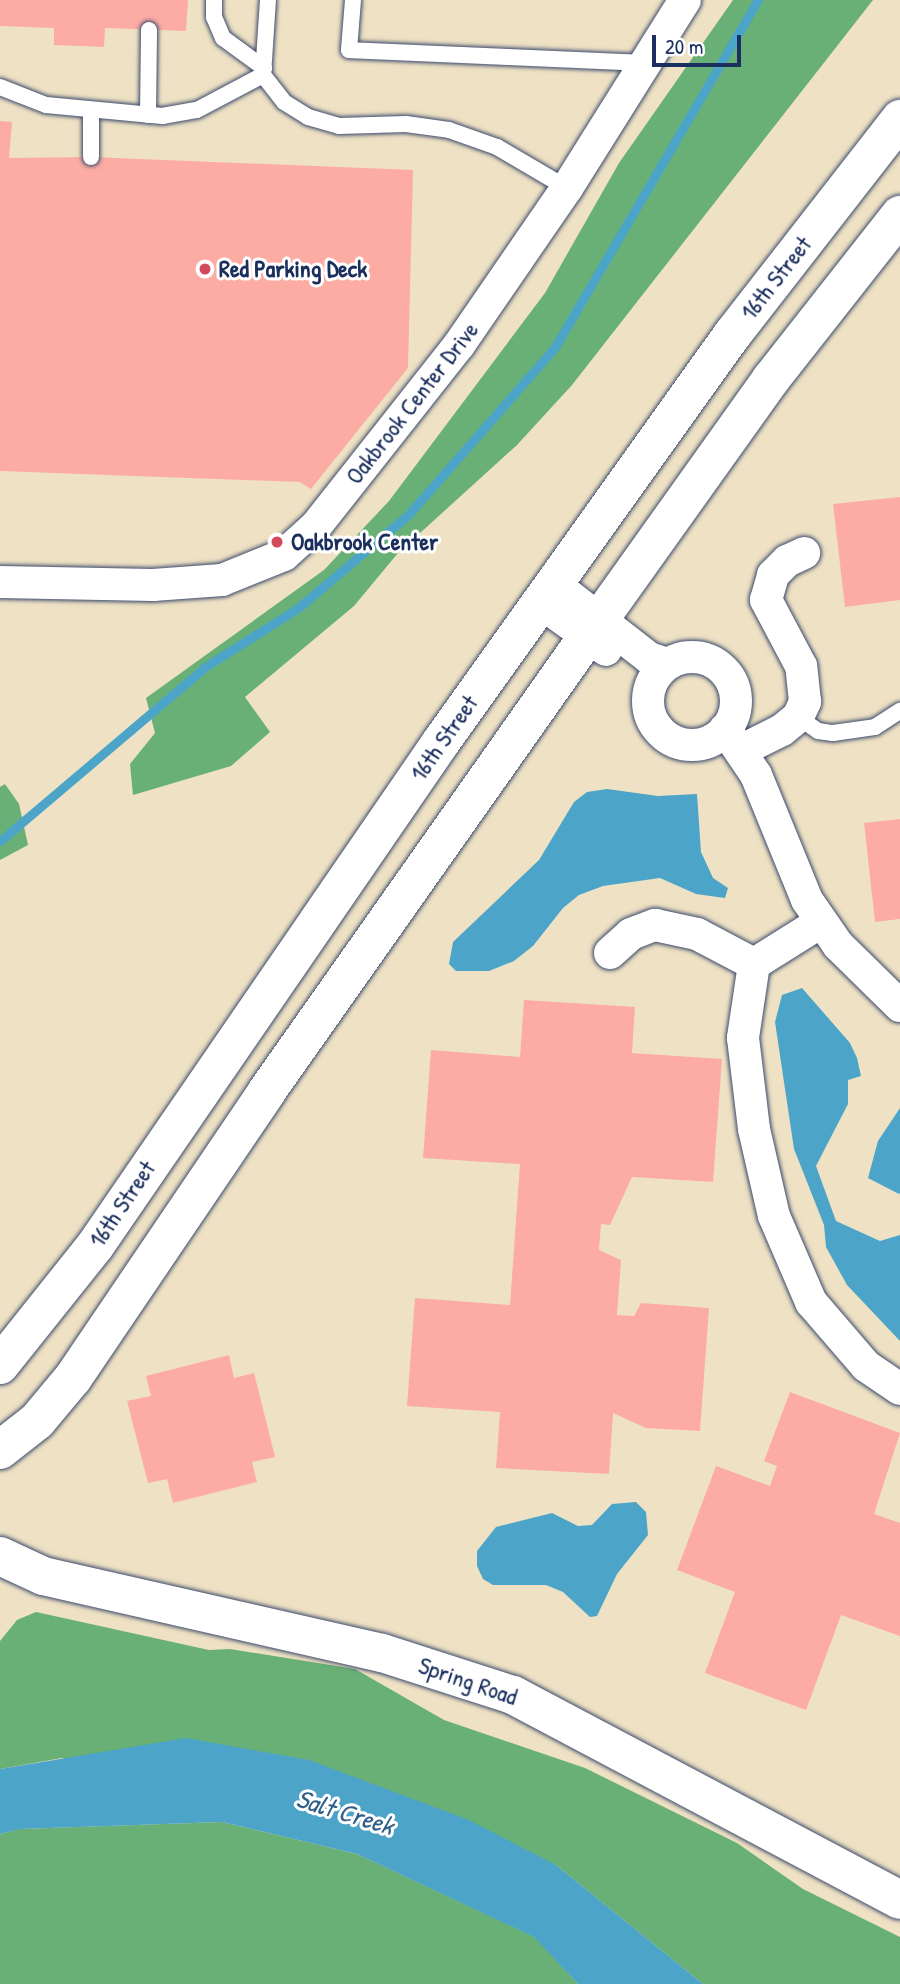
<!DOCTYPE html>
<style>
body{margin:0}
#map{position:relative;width:900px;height:1984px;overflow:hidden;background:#efe2c4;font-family:"Patrick Hand",sans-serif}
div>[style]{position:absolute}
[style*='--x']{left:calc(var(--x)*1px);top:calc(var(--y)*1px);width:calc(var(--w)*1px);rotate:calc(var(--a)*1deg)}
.forest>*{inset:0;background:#68b075}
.water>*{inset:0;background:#4ca5c9}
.stream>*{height:9px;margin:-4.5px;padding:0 4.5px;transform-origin:4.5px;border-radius:4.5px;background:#4ca5c9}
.building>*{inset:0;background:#fcaca3}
.roads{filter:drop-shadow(0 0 2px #3b4a6d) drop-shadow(0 0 2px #3b4a6d)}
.service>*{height:16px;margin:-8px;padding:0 8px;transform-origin:8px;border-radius:8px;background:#fff}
.minor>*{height:32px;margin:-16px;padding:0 16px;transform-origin:16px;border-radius:16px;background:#fff}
.minor>.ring{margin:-16px;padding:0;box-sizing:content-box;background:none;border:32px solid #fff;border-radius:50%}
.tertiary>*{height:38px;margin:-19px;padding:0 19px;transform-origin:19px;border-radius:19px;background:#fff}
.dots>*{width:19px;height:19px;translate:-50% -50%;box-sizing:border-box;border:4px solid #fff;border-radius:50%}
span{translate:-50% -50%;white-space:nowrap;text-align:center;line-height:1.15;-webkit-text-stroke:6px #fff;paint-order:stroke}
.poi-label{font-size:24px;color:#1b2f5e;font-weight:700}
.left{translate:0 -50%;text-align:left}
.street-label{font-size:24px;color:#1b2f5e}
.water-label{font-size:26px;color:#2f5e89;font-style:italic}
.scale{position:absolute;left:652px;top:35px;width:89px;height:32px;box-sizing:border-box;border:4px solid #1b2f5e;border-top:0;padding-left:9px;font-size:21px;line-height:24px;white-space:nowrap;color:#1b2f5e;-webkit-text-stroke:5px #fff;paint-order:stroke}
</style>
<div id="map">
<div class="forest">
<i style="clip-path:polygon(733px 0,873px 0,572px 385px,517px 445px,398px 553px,354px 606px,245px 697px,270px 732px,231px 766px,133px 795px,130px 764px,155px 733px,146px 698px,324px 570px,389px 501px,545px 293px,619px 163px)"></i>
<i style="clip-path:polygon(5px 784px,19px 804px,28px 845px,0 860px,0 787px)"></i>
<i style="clip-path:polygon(36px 1612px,209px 1650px,230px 1649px,355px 1669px,444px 1720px,585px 1768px,737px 1843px,803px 1889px,900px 1937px,900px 1984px,703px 1984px,556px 1865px,62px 1758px,0 1769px,0 1641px,17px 1620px)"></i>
<i style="clip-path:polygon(222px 1822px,357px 1854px,535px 1937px,578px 1984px,0 1984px,0 1834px,20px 1829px)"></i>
</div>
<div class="water">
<i style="clip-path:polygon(607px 789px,658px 796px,697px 794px,701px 852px,713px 878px,728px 888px,725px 898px,696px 894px,660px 878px,603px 886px,579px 895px,563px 908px,533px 946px,514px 961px,489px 971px,456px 971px,449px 964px,453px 942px,539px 860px,574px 802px,587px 792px)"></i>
<i style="clip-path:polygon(802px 988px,850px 1043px,857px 1058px,861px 1076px,848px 1080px,848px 1104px,816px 1166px,836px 1221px,880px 1241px,900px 1235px,900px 1341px,847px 1285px,826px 1247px,824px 1225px,794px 1149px,775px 1022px,782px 995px)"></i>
<i style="clip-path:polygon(900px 1108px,900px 1193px,899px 1194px,868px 1178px,878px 1141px)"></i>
<i style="clip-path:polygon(636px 1502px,646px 1512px,648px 1535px,617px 1574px,597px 1616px,590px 1617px,563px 1592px,546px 1585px,493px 1585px,483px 1579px,477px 1566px,477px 1551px,496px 1527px,552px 1513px,578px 1526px,592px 1525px,612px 1504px)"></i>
<i style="clip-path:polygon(186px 1738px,309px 1760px,469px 1820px,556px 1865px,703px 1984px,578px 1984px,534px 1937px,357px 1854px,222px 1822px,21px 1829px,0 1834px,0 1769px)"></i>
</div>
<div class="stream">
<i style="--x:0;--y:841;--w:269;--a:-40.3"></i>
<i style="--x:205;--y:667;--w:110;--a:-32.4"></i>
<i style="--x:298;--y:608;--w:144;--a:-40.2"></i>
<i style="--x:408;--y:515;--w:223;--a:-48.8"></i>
<i style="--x:555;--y:347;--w:402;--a:-59.7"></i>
</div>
<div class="building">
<i style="clip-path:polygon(0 0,188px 0,186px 31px,105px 28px,104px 47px,54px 45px,54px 28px,0 26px)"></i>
<i style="clip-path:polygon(0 121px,12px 122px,9px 158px,91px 157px,413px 170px,408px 368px,311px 489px,300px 482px,0 471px)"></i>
<i style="clip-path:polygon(900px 497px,900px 600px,845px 607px,833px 504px)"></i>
<i style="clip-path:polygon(900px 819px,900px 919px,875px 922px,864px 823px)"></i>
<i style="clip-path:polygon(524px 1000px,635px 1007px,632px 1053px,722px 1059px,713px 1182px,632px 1177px,610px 1225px,601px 1224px,599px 1250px,621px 1260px,617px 1315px,634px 1316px,641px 1303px,709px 1308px,700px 1431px,646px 1428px,613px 1413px,609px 1474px,496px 1468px,500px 1412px,407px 1406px,415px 1298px,510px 1305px,520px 1164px,423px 1158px,431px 1050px,520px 1057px)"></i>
<i style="clip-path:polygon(229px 1355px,234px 1378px,254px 1373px,275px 1457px,252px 1462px,257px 1482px,173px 1503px,167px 1479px,148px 1483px,127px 1401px,151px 1396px,146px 1376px)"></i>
<i style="clip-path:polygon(790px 1392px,900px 1433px,874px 1514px,900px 1523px,900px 1636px,841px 1615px,806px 1710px,705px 1673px,735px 1592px,677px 1570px,716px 1466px,770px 1486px,777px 1466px,764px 1461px)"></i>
</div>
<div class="roads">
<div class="service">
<i style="--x:214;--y:0;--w:17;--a:90"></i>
<i style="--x:214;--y:17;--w:23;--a:67"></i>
<i style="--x:223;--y:38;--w:51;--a:36.2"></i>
<i style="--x:353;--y:0;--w:50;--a:94.6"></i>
<i style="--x:349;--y:50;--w:295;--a:2.5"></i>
<i style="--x:263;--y:75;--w:75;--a:-86.2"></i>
<i style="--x:0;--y:87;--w:49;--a:21.4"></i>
<i style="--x:46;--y:105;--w:117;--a:5.4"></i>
<i style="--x:162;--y:116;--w:36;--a:-10"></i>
<i style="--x:197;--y:110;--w:75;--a:-27.9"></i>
<i style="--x:263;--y:75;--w:34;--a:52"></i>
<i style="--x:284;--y:102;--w:28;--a:32"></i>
<i style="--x:308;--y:117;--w:32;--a:16"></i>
<i style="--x:339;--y:126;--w:67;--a:-1.7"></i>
<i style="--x:406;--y:124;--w:43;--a:7.9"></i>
<i style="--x:449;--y:130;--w:51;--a:19.5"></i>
<i style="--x:497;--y:147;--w:81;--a:30.4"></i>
<i style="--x:148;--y:115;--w:85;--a:-89.3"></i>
<i style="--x:91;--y:157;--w:45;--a:-90"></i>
<i style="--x:798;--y:717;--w:24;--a:35"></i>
<i style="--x:818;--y:731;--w:15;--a:8"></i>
<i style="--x:833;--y:733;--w:42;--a:-8.1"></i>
<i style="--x:875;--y:727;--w:30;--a:-33"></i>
</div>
<div class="minor">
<i style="--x:0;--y:582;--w:153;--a:1.1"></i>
<i style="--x:153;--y:585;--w:69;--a:-4.1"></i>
<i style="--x:222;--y:580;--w:67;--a:-22"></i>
<i style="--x:284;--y:555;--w:43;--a:-42.2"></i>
<i style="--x:316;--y:526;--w:231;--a:-51.7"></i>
<i style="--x:459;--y:345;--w:191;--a:-55.5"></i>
<i style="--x:567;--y:188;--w:222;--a:-57.9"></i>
<i style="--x:554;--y:584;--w:120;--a:37.9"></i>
<i style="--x:649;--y:658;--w:19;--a:18"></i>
<i style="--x:541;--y:603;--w:80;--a:35.9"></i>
<i class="ring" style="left:648px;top:657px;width:56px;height:56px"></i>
<i style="--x:725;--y:729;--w:55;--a:56"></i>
<i style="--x:756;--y:775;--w:135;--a:67.8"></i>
<i style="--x:807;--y:900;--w:55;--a:55.4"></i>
<i style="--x:838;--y:945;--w:87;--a:44.5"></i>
<i style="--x:742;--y:750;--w:45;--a:-26.6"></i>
<i style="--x:782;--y:730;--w:21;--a:-39"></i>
<i style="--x:798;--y:717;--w:17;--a:-65"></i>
<i style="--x:805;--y:702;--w:36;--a:-96"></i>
<i style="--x:801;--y:666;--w:75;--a:-117.9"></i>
<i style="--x:766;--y:600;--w:26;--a:-74"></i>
<i style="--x:773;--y:575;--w:20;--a:-45"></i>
<i style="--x:787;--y:561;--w:19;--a:-25"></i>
<i style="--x:821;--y:922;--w:79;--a:147.9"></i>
<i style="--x:754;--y:964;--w:75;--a:98.5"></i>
<i style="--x:743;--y:1038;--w:92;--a:83.1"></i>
<i style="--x:754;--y:1129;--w:89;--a:77.1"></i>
<i style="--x:774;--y:1216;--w:94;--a:66.7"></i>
<i style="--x:811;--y:1302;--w:84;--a:49.3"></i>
<i style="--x:866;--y:1366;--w:41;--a:34.1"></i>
<i style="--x:610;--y:953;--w:28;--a:-42"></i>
<i style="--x:631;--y:934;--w:26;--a:-21"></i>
<i style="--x:655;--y:925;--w:43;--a:12.1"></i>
<i style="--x:697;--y:934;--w:64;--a:27.8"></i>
</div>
<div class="tertiary">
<i style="--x:0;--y:1365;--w:152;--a:-51.4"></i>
<i style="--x:95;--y:1246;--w:611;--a:-55.53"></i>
<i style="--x:441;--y:742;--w:500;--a:-54.44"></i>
<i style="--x:732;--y:335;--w:274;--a:-52.1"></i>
<i style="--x:0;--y:1450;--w:47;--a:-38.1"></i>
<i style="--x:37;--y:1421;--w:56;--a:-50.1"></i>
<i style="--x:73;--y:1378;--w:346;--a:-55.9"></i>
<i style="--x:267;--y:1091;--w:555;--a:-54.82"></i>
<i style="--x:587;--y:637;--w:317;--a:-54.5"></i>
<i style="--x:771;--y:379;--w:209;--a:-51.8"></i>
<i style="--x:0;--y:1556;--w:47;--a:24.9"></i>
<i style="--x:43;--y:1576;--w:348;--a:12.8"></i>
<i style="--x:382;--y:1653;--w:138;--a:17.8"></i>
<i style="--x:513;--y:1695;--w:438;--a:27.9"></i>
</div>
</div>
<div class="dots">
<i style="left:205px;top:269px;background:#d1495b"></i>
<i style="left:277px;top:542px;background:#d1495b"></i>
</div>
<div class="poi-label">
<span class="left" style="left:219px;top:269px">Red Parking Deck</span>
<span class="left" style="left:291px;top:542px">Oakbrook Center</span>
</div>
<div class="street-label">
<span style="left:776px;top:278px;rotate:-52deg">16th Street</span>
<span style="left:412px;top:403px;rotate:-52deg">Oakbrook Center Drive</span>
<span style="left:444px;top:738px;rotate:-55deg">16th Street</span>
<span style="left:122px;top:1204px;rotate:-56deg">16th Street</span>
<span style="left:468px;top:1681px;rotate:19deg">Spring Road</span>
</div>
<div class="water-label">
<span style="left:345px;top:1812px;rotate:17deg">Salt Creek</span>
</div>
<div class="scale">20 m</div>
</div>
